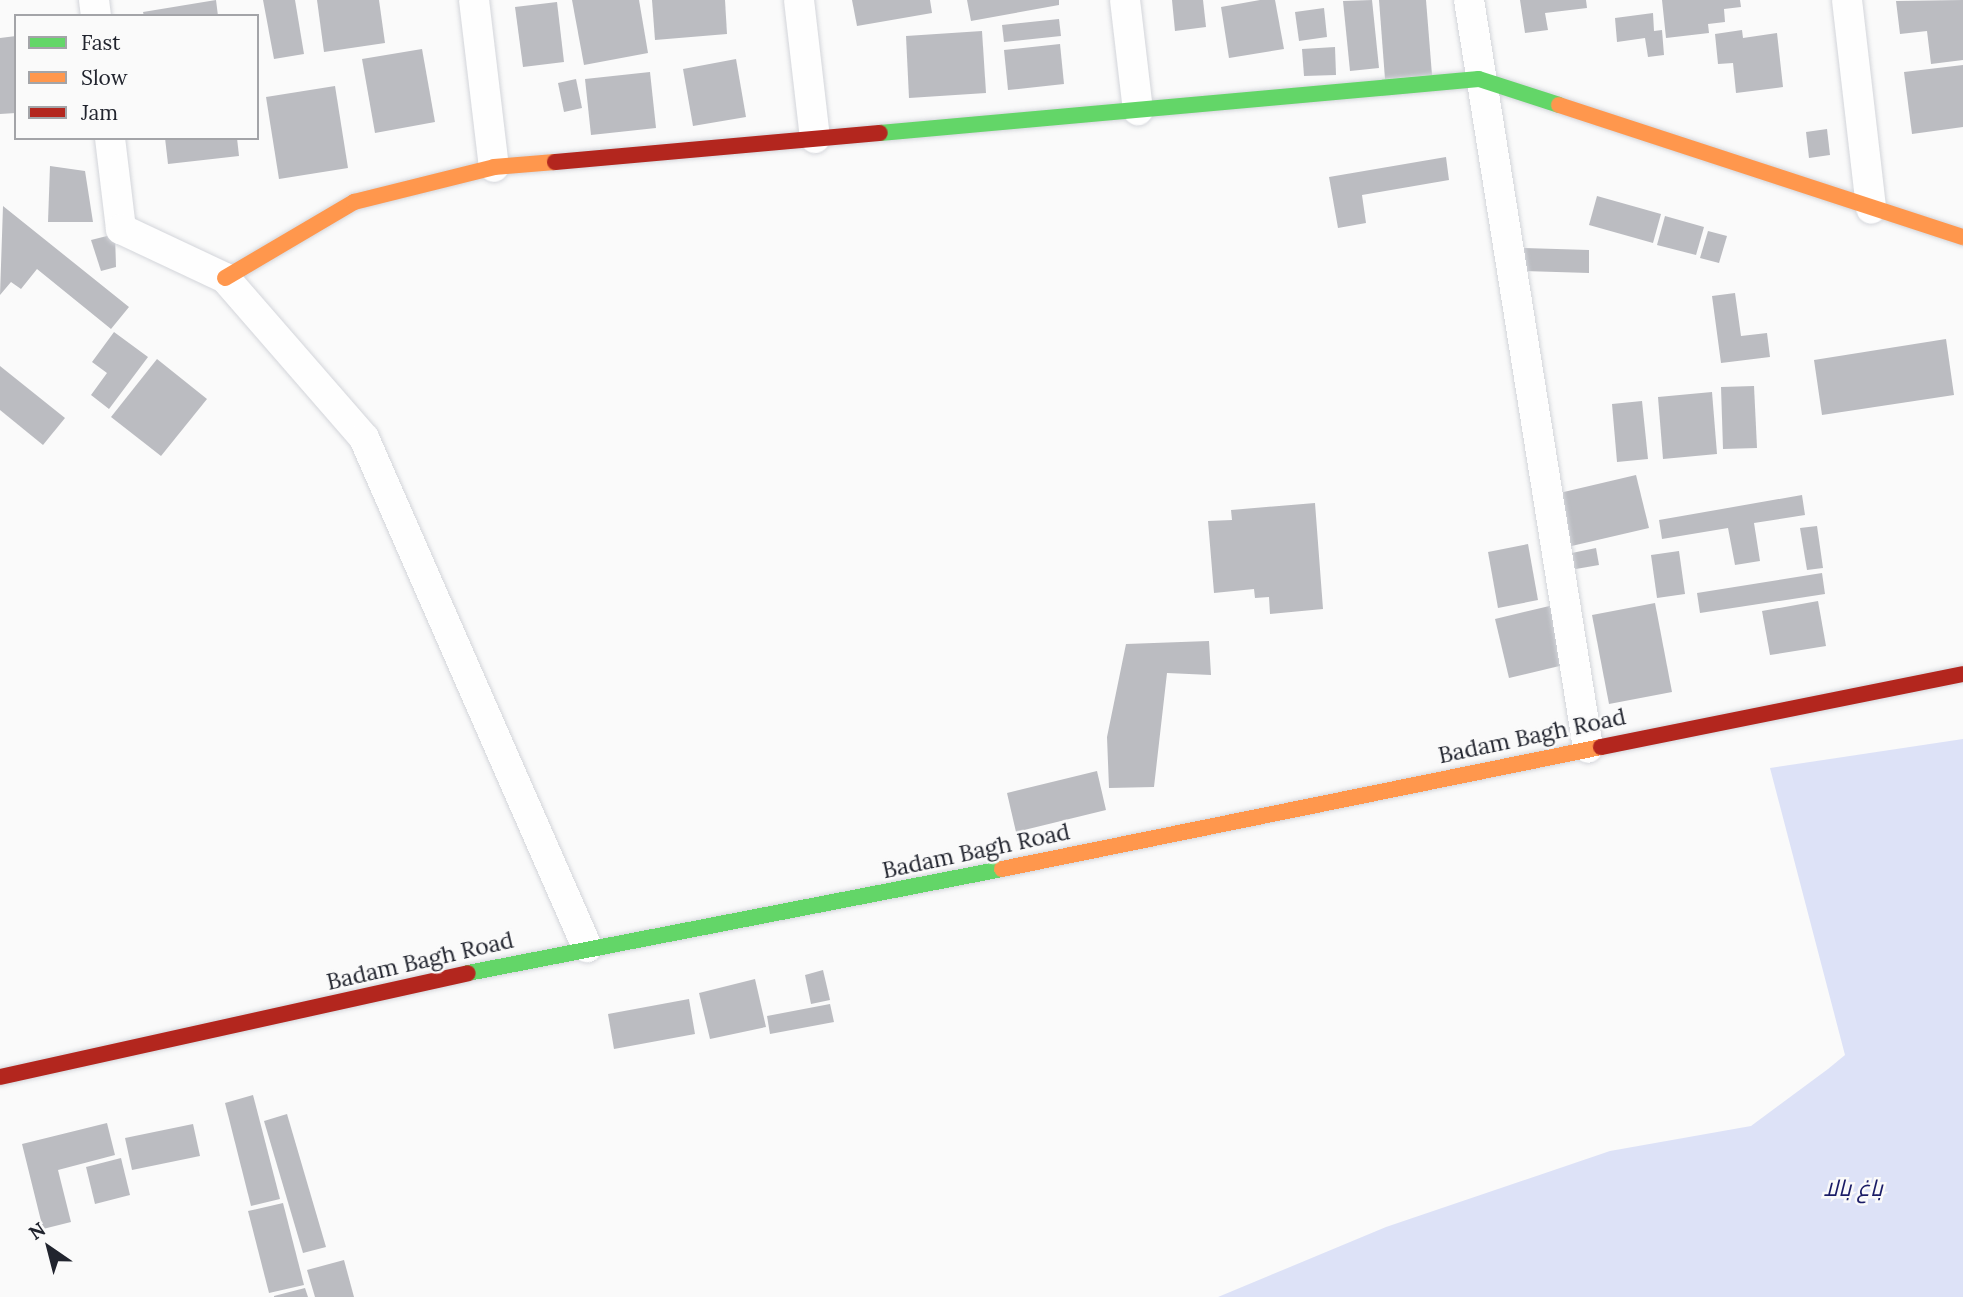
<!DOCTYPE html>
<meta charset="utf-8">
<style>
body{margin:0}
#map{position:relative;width:1963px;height:1297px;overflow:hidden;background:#fafafa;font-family:Lora,Cairo,serif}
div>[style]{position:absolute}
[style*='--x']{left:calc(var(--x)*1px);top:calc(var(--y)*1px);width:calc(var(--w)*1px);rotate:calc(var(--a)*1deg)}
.green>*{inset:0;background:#dde2f7}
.building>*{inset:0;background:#bbbcc1}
.roads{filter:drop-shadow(0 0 2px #d3d5da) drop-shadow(0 0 2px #d3d5da)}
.street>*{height:30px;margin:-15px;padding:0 15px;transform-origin:15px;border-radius:15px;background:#fefefe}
.fast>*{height:16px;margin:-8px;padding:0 8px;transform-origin:8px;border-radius:8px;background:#63d668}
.slow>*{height:16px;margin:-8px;padding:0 8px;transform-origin:8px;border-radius:8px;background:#ff974d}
.jam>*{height:16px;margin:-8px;padding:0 8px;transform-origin:8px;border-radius:8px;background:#b3261e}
span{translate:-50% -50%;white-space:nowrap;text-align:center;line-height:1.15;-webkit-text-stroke:5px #fafafa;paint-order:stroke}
.street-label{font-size:23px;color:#21242e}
.park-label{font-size:23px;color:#1a1c66;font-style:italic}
.legend{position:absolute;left:14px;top:14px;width:245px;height:126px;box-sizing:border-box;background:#fafafa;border:2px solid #a3a4a8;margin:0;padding:9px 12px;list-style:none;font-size:21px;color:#21242e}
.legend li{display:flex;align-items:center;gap:14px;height:35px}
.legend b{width:35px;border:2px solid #a3a4a8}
.north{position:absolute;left:14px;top:1213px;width:70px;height:70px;-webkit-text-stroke:5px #fafafa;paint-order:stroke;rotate:325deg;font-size:19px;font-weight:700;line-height:28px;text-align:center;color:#21242e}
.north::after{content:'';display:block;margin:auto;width:24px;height:32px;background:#21242e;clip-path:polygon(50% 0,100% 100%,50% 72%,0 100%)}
</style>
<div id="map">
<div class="green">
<i style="clip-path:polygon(1963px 739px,1963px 1297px,1218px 1297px,1386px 1227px,1610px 1151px,1751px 1126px,1828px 1069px,1845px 1055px,1770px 768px)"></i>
</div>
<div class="building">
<i style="clip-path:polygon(216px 0,218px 16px,144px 16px,143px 12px)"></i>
<i style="clip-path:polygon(263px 0,295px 0,304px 54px,274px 59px)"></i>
<i style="clip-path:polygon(317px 0,379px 0,385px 43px,324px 52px)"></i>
<i style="clip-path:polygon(572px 0,639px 0,648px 53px,584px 65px)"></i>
<i style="clip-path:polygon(652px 0,725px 0,727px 34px,655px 40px)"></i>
<i style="clip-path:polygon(852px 0,930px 0,932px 13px,857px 26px)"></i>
<i style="clip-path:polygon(967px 0,1059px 0,1059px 5px,971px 21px)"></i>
<i style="clip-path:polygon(1172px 0,1203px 0,1206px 27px,1175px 31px)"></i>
<i style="clip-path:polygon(1260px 0,1275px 0,1284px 49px,1229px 58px,1221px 7px)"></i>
<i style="clip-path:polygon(1372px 0,1379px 68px,1350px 71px,1343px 1px)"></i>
<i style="clip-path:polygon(1379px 0,1426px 0,1432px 75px,1385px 79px)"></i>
<i style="clip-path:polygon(1520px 0,1586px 0,1587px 8px,1545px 13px,1548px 30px,1525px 33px)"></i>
<i style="clip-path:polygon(1662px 0,1740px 0,1741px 7px,1724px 9px,1725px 22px,1708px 24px,1709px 33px,1666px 38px)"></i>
<i style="clip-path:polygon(1963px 0,1963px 60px,1931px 64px,1927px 31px,1900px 34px,1896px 1px)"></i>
<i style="clip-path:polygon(557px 2px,564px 62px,523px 67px,515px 7px)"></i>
<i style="clip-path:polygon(1324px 8px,1327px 37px,1299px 41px,1295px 12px)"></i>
<i style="clip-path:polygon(1653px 13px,1654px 31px,1662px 30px,1664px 55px,1648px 57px,1645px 38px,1617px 42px,1615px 18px)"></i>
<i style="clip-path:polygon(1059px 19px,1061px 36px,1004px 42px,1002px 25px)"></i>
<i style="clip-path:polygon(1742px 30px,1743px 38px,1777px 33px,1783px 87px,1736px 93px,1733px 63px,1718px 64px,1715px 34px)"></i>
<i style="clip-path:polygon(982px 31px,986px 93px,909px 98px,906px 36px)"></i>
<i style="clip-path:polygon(16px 36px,16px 113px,0 114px,0 38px)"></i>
<i style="clip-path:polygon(1060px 44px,1064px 84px,1008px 90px,1004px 50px)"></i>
<i style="clip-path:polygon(1335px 47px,1336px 75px,1304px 76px,1302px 49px)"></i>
<i style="clip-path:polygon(422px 49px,435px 122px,375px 133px,362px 59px)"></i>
<i style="clip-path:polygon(736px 59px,746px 117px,693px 126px,683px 69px)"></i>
<i style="clip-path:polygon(1963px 65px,1963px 127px,1912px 134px,1904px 72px)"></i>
<i style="clip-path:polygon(650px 72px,656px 128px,591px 135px,585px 79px)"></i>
<i style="clip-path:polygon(576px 79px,582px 108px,564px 112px,558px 83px)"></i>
<i style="clip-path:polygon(335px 86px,348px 168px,279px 179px,266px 97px)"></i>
<i style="clip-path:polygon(1827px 129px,1830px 155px,1809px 158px,1806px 132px)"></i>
<i style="clip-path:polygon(165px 138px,237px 138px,239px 156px,168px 164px)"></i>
<i style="clip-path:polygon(1446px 157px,1449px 180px,1362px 195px,1366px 223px,1338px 228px,1329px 177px)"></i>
<i style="clip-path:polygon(50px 166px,85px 171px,93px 222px,48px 222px)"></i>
<i style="clip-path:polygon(1597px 196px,1661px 214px,1653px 243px,1589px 225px)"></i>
<i style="clip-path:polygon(3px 206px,129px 307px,111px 329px,37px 269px,21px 289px,11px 282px,0 295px)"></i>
<i style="clip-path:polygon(1665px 216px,1704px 227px,1696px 255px,1657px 245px)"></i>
<i style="clip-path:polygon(1708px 231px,1727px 236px,1719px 263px,1700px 258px)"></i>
<i style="clip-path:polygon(115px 234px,116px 267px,101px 271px,91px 240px)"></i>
<i style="clip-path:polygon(1524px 248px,1589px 250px,1589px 273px,1523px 271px)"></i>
<i style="clip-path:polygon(1735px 293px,1741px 336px,1767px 333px,1770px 357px,1721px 363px,1712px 296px)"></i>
<i style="clip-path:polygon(114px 332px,148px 357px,109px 409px,91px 395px,107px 373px,92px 362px)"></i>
<i style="clip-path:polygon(1946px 339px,1954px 395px,1822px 415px,1814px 360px)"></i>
<i style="clip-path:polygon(157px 359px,207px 399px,161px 456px,111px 417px)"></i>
<i style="clip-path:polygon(0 366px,65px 418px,43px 445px,0 410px)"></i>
<i style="clip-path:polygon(1754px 386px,1757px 448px,1723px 449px,1721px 387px)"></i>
<i style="clip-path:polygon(1712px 392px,1717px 454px,1663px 459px,1658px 397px)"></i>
<i style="clip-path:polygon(1642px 401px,1648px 459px,1617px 462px,1612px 404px)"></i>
<i style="clip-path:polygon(1636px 475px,1649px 528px,1563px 548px,1551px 495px)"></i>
<i style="clip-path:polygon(1802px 495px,1805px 515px,1754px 523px,1760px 561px,1735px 565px,1728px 528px,1662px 539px,1659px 520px)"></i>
<i style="clip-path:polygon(1315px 503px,1323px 609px,1270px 614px,1269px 597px,1255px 598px,1254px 589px,1214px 593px,1208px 521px,1232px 520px,1231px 510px)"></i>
<i style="clip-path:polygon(1817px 526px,1823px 568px,1807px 570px,1800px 528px)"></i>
<i style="clip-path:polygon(1528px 544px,1538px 600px,1498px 608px,1488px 552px)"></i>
<i style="clip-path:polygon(1596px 548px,1599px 565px,1570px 570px,1567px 554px)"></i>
<i style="clip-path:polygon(1679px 551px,1685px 594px,1657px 598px,1651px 555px)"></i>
<i style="clip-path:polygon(1822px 573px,1825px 594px,1700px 613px,1697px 593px)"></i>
<i style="clip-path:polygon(1818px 601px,1826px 646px,1770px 655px,1762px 611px)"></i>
<i style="clip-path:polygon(1655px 603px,1672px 692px,1609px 704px,1592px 615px)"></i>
<i style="clip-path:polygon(1558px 604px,1572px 663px,1509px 678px,1495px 619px)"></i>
<i style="clip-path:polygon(1209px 641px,1211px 675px,1167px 673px,1154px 787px,1109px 788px,1107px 737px,1126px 644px)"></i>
<i style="clip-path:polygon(1097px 771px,1106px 810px,1016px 832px,1007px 793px)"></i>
<i style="clip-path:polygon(823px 970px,830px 1000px,811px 1004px,805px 975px)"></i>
<i style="clip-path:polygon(755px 979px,766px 1027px,710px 1039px,699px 993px)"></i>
<i style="clip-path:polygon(689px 999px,695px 1034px,614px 1049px,608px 1014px)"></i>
<i style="clip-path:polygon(830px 1004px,834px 1022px,770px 1034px,767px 1016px)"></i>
<i style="clip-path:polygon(253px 1095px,280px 1199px,251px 1206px,225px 1103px)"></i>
<i style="clip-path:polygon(287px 1114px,326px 1247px,303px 1253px,264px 1121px)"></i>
<i style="clip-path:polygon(107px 1123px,115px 1155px,58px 1170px,71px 1222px,43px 1229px,22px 1144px)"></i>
<i style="clip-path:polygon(193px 1124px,200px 1156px,132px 1170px,125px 1138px)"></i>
<i style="clip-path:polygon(121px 1158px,130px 1195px,95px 1204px,86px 1167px)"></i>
<i style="clip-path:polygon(283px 1203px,304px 1285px,269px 1293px,248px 1211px)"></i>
<i style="clip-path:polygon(344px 1260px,354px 1297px,315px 1297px,307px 1270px)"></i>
<i style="clip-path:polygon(305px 1288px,308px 1297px,274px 1297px,274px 1296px)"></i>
</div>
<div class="roads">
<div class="street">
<i style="--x:94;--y:0;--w:16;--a:83"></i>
<i style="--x:474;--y:0;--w:168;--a:83.2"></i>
<i style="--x:799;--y:0;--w:139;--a:83.4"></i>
<i style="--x:1125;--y:0;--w:111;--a:83.3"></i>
<i style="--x:1469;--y:0;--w:757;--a:80.96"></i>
<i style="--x:1847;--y:0;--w:210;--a:83.4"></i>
<i style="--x:110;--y:138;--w:92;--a:83.1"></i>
<i style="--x:121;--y:229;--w:115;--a:25.2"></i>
<i style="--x:225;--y:278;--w:212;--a:49"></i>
<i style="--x:364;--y:438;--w:556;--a:66.34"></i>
</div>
<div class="fast">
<i style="--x:880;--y:133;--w:601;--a:-5.15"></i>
<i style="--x:1479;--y:79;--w:84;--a:18"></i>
<i style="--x:468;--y:973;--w:544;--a:-11.02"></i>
</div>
<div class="slow">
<i style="--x:1559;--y:105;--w:425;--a:18.1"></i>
<i style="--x:225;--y:278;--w:150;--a:-30.5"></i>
<i style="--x:354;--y:202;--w:144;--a:-14"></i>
<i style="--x:494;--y:167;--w:61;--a:-4.7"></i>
<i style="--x:1002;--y:869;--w:611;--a:-11.51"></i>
</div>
<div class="jam">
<i style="--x:555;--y:162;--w:326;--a:-5.1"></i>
<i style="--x:1601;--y:747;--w:369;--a:-11.4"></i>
<i style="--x:0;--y:1077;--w:479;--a:-12.5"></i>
</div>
</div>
<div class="street-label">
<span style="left:1532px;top:736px;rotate:-12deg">Badam Bagh Road</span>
<span style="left:976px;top:851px;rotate:-12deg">Badam Bagh Road</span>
<span style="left:420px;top:961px;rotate:-13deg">Badam Bagh Road</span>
</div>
<div class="park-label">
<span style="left:1853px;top:1188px">باغ بالا</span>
</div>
<ul class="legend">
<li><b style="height:9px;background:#63d668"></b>Fast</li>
<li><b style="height:9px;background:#ff974d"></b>Slow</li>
<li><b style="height:9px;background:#b3261e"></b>Jam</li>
</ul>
<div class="north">N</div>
</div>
